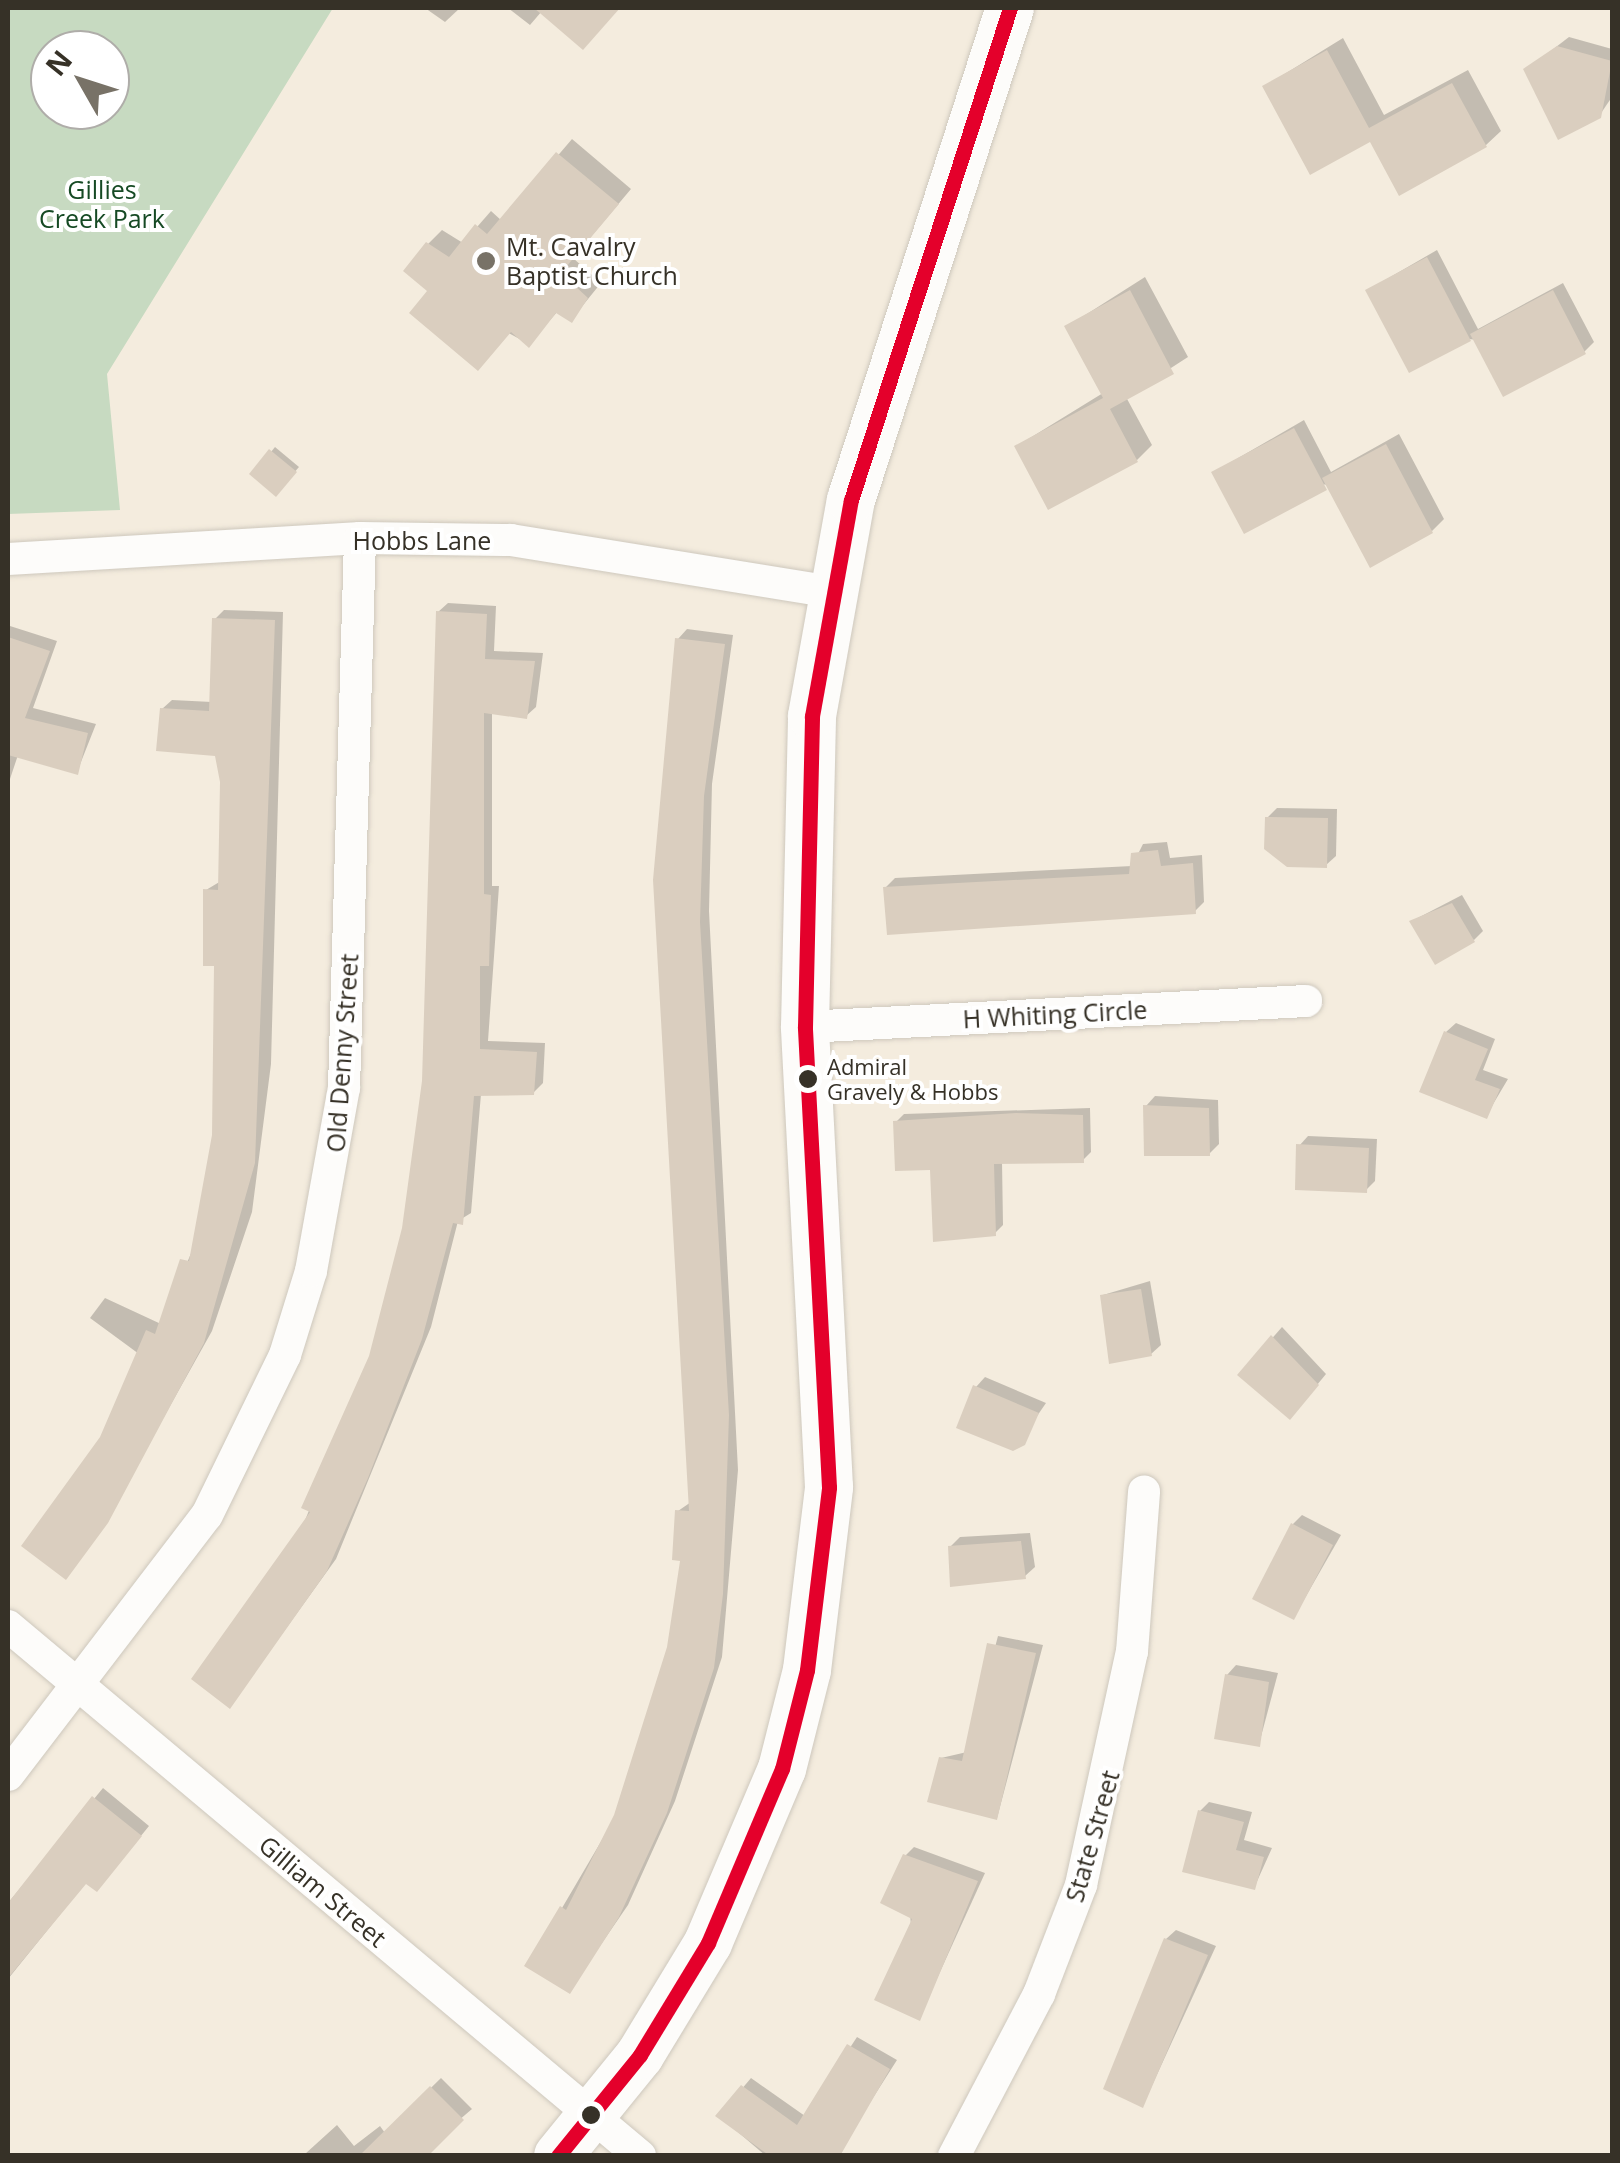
<!DOCTYPE html>
<style>
body{margin:0}
#map{position:relative;width:1620px;height:2163px;overflow:hidden;background:#f4ecde;font-family:"Open Sans",sans-serif}
div>[style]{position:absolute}
[style*='--x']{left:calc(var(--x)*1px);top:calc(var(--y)*1px);width:calc(var(--w)*1px);rotate:calc(var(--a)*1deg)}
.green>*{inset:0;background:#c7dac1}
.shadow>*{inset:0;background:#0003}
.building>*{inset:0;background:#dacebf}
.roads{filter:drop-shadow(0 0 2px #cec8bd) drop-shadow(0 0 2px #cec8bd)}
.street>*{height:32px;margin:-16px;padding:0 16px;transform-origin:16px;border-radius:16px;background:#fdfcfa}
.secondary>*{height:48px;margin:-24px;padding:0 24px;transform-origin:24px;border-radius:24px;background:#fdfcfa}
.bus-1>*{height:15px;margin:-7.5px;padding:0 7.5px;transform-origin:7.5px;border-radius:7.5px;background:#e4002b}
.dots>*{width:28px;height:28px;translate:-50% -50%;box-sizing:border-box;border:5px solid #fff;border-radius:50%}
span{translate:-50% -50%;white-space:nowrap;text-align:center;line-height:1.15;-webkit-text-stroke:8px #fff;paint-order:stroke}
.bus-label{font-size:22px;color:#363127}
.left{translate:0 -50%;text-align:left}
.park-label{font-size:25px;color:#164a24}
.poi-label{font-size:25px;color:#363127}
.street-label{font-size:25px;color:#363127}
.frame{position:absolute;inset:0;border:10px solid #363127;pointer-events:none}
.north{position:absolute;left:30px;top:30px;width:100px;height:100px;box-sizing:border-box;background:#fff;border:2px solid #afada9;border-radius:50%;rotate:309deg;font-size:28px;font-weight:700;line-height:40px;text-align:center;color:#363127}
.north::after{content:'';display:block;margin:auto;width:35px;height:45px;background:#787267;clip-path:polygon(50% 0,100% 100%,50% 72%,0 100%)}
</style>
<div id="map">
<div class="green">
<i style="clip-path:polygon(evenodd,8px 8px,333px 8px,107px 374px,120px 510px,8px 514px,8px 8px,50px 50px,110px 50px,110px 110px,50px 110px,50px 50px)"></i>
</div>
<div class="shadow">
<i style="clip-path:polygon(425px 8px,460px 8px,445px 22px)"></i>
<i style="clip-path:polygon(508px 8px,595px 8px,608px 18px,542px 11px,530px 25px)"></i>
<i style="clip-path:polygon(1569px 37px,1612px 49px,1612px 97px,1599px 116px,1526px 70px)"></i>
<i style="clip-path:polygon(1343px 38px,1384px 115px,1468px 70px,1501px 131px,1486px 145px,1371px 139px,1265px 86px)"></i>
<i style="clip-path:polygon(572px 139px,631px 189px,573px 258px,601px 283px,571px 320px,558px 311px,529px 344px,430px 291px,428px 244px,442px 230px,463px 243px,491px 211px,502px 221px)"></i>
<i style="clip-path:polygon(1437px 250px,1478px 329px,1563px 283px,1594px 342px,1584px 352px,1469px 339px,1368px 290px)"></i>
<i style="clip-path:polygon(1145px 277px,1188px 357px,1126px 397px,1152px 445px,1137px 460px,1017px 446px,1103px 393px,1068px 326px)"></i>
<i style="clip-path:polygon(1304px 420px,1331px 472px,1399px 434px,1444px 519px,1432px 531px,1329px 485px,1214px 472px)"></i>
<i style="clip-path:polygon(275px 447px,299px 467px,276px 493px,253px 474px)"></i>
<i style="clip-path:polygon(448px 603px,496px 606px,494px 651px,543px 653px,536px 707px,526px 716px,492px 711px,492px 886px,499px 886px,488px 1041px,545px 1043px,543px 1083px,533px 1093px,481px 1094px,471px 1213px,458px 1221px,431px 1327px,336px 1559px,230px 1706px,371px 1357px,405px 1229px,425px 1081px,438px 612px)"></i>
<i style="clip-path:polygon(224px 610px,283px 612px,271px 1064px,252px 1212px,212px 1331px,110px 1513px,154px 1365px,90px 1318px,105px 1298px,161px 1324px,192px 1251px,215px 1136px,217px 964px,206px 890px,221px 881px,222px 782px,217px 753px,162px 709px,172px 700px,212px 702px,215px 619px)"></i>
<i style="clip-path:polygon(10px 626px,57px 641px,33px 708px,96px 724px,77px 772px,19px 752px,8px 785px)"></i>
<i style="clip-path:polygon(687px 629px,733px 635px,712px 784px,709px 911px,738px 1470px,722px 1657px,675px 1801px,628px 1905px,569px 1991px,562px 1908px,616px 1816px,669px 1647px,683px 1559px,678px 1511px,691px 1502px,678px 639px)"></i>
<i style="clip-path:polygon(1277px 808px,1337px 809px,1336px 856px,1326px 865px,1267px 818px)"></i>
<i style="clip-path:polygon(1167px 842px,1170px 858px,1202px 855px,1204px 902px,1195px 911px,885px 888px,895px 878px,1132px 866px,1143px 844px)"></i>
<i style="clip-path:polygon(1462px 895px,1483px 931px,1474px 940px,1412px 921px)"></i>
<i style="clip-path:polygon(1456px 1023px,1495px 1039px,1483px 1070px,1508px 1079px,1486px 1116px,1446px 1032px)"></i>
<i style="clip-path:polygon(1155px 1096px,1218px 1100px,1219px 1144px,1209px 1154px,1146px 1106px)"></i>
<i style="clip-path:polygon(1090px 1108px,1091px 1152px,1083px 1160px,1002px 1161px,1003px 1225px,994px 1234px,896px 1122px,904px 1114px)"></i>
<i style="clip-path:polygon(1308px 1136px,1377px 1139px,1375px 1181px,1366px 1190px,1299px 1146px)"></i>
<i style="clip-path:polygon(1150px 1281px,1161px 1345px,1151px 1354px,1103px 1295px)"></i>
<i style="clip-path:polygon(1282px 1327px,1326px 1374px,1299px 1407px,1240px 1375px)"></i>
<i style="clip-path:polygon(985px 1377px,1046px 1403px,1022px 1438px,976px 1387px)"></i>
<i style="clip-path:polygon(1302px 1515px,1341px 1535px,1294px 1617px,1293px 1524px)"></i>
<i style="clip-path:polygon(1030px 1533px,1035px 1567px,1025px 1576px,950px 1547px,960px 1537px)"></i>
<i style="clip-path:polygon(998px 1636px,1043px 1645px,997px 1818px,941px 1758px,967px 1752px)"></i>
<i style="clip-path:polygon(1236px 1665px,1278px 1673px,1259px 1744px,1227px 1675px)"></i>
<i style="clip-path:polygon(103px 1788px,149px 1826px,106px 1879px,87px 1881px,8px 1979px,8px 1903px)"></i>
<i style="clip-path:polygon(1209px 1802px,1252px 1812px,1244px 1840px,1272px 1848px,1254px 1888px,1200px 1811px)"></i>
<i style="clip-path:polygon(914px 1847px,985px 1873px,919px 2018px,905px 1856px)"></i>
<i style="clip-path:polygon(1176px 1930px,1216px 1946px,1143px 2105px,1166px 1939px)"></i>
<i style="clip-path:polygon(857px 2037px,897px 2060px,836px 2156px,766px 2156px,719px 2116px,751px 2078px,805px 2116px)"></i>
<i style="clip-path:polygon(441px 2078px,472px 2109px,417px 2156px,305px 2154px,337px 2125px,354px 2146px,380px 2126px,385px 2133px)"></i>
</div>
<div class="building">
<i style="clip-path:polygon(534px 8px,620px 8px,583px 50px)"></i>
<i style="clip-path:polygon(1557px 46px,1612px 61px,1601px 118px,1558px 140px,1523px 69px)"></i>
<i style="clip-path:polygon(1327px 50px,1369px 128px,1452px 83px,1487px 147px,1399px 196px,1370px 142px,1310px 175px,1262px 86px)"></i>
<i style="clip-path:polygon(556px 152px,619px 204px,561px 273px,588px 298px,572px 323px,556px 313px,529px 348px,511px 332px,478px 371px,409px 313px,427px 291px,403px 271px,426px 242px,449px 257px,475px 224px,487px 234px)"></i>
<i style="clip-path:polygon(1427px 257px,1471px 341px,1409px 373px,1365px 290px)"></i>
<i style="clip-path:polygon(1130px 290px,1174px 374px,1110px 409px,1138px 462px,1048px 510px,1014px 446px,1103px 398px,1064px 326px)"></i>
<i style="clip-path:polygon(1553px 290px,1586px 354px,1503px 397px,1470px 334px)"></i>
<i style="clip-path:polygon(1294px 428px,1327px 490px,1244px 534px,1211px 472px)"></i>
<i style="clip-path:polygon(1386px 444px,1433px 533px,1370px 568px,1322px 478px)"></i>
<i style="clip-path:polygon(269px 449px,297px 472px,276px 497px,249px 474px)"></i>
<i style="clip-path:polygon(436px 611px,487px 614px,485px 659px,535px 661px,527px 719px,484px 713px,484px 894px,491px 895px,489px 966px,480px 966px,480px 1049px,537px 1052px,534px 1095px,474px 1096px,463px 1225px,453px 1223px,422px 1339px,368px 1478px,327px 1571px,230px 1709px,191px 1679px,310px 1512px,301px 1508px,369px 1356px,402px 1228px,422px 1081px)"></i>
<i style="clip-path:polygon(212px 618px,275px 620px,255px 1163px,204px 1343px,108px 1523px,66px 1580px,21px 1546px,100px 1437px,146px 1330px,155px 1334px,180px 1259px,189px 1261px,212px 1135px,214px 966px,203px 966px,203px 889px,218px 890px,220px 782px,215px 756px,156px 751px,160px 708px,209px 711px)"></i>
<i style="clip-path:polygon(8px 637px,50px 651px,25px 718px,88px 733px,78px 775px,8px 755px)"></i>
<i style="clip-path:polygon(675px 638px,725px 644px,704px 796px,700px 922px,729px 1415px,723px 1594px,714px 1668px,667px 1813px,619px 1917px,570px 1994px,524px 1966px,560px 1906px,566px 1910px,614px 1815px,667px 1647px,680px 1561px,672px 1560px,675px 1510px,689px 1511px,653px 880px)"></i>
<i style="clip-path:polygon(1265px 817px,1328px 818px,1327px 868px,1287px 867px,1264px 849px)"></i>
<i style="clip-path:polygon(1158px 850px,1161px 866px,1193px 863px,1196px 914px,887px 935px,883px 887px,1129px 874px,1131px 853px)"></i>
<i style="clip-path:polygon(1452px 903px,1475px 942px,1435px 965px,1409px 921px)"></i>
<i style="clip-path:polygon(1444px 1031px,1488px 1049px,1475px 1080px,1500px 1089px,1487px 1119px,1419px 1092px)"></i>
<i style="clip-path:polygon(1143px 1105px,1209px 1108px,1210px 1156px,1144px 1156px)"></i>
<i style="clip-path:polygon(1016px 1113px,1083px 1115px,1084px 1163px,994px 1164px,996px 1236px,933px 1242px,930px 1170px,895px 1171px,893px 1121px)"></i>
<i style="clip-path:polygon(1296px 1144px,1369px 1148px,1367px 1193px,1295px 1190px)"></i>
<i style="clip-path:polygon(1141px 1289px,1152px 1356px,1109px 1364px,1100px 1295px)"></i>
<i style="clip-path:polygon(1271px 1335px,1319px 1385px,1290px 1420px,1237px 1375px)"></i>
<i style="clip-path:polygon(973px 1385px,1039px 1413px,1025px 1445px,1013px 1451px,956px 1428px)"></i>
<i style="clip-path:polygon(1291px 1523px,1333px 1545px,1294px 1620px,1252px 1599px)"></i>
<i style="clip-path:polygon(1021px 1541px,1026px 1579px,950px 1587px,948px 1546px)"></i>
<i style="clip-path:polygon(987px 1643px,1036px 1653px,997px 1820px,927px 1802px,939px 1757px,962px 1761px)"></i>
<i style="clip-path:polygon(1225px 1674px,1269px 1682px,1260px 1747px,1214px 1739px)"></i>
<i style="clip-path:polygon(92px 1796px,142px 1836px,97px 1892px,86px 1884px,8px 1978px,8px 1903px)"></i>
<i style="clip-path:polygon(1198px 1810px,1244px 1822px,1236px 1850px,1264px 1857px,1255px 1890px,1182px 1872px)"></i>
<i style="clip-path:polygon(903px 1854px,978px 1881px,920px 2021px,874px 2000px,912px 1919px,880px 1903px)"></i>
<i style="clip-path:polygon(1164px 1938px,1208px 1955px,1143px 2108px,1103px 2089px)"></i>
<i style="clip-path:polygon(847px 2044px,890px 2069px,840px 2156px,770px 2156px,715px 2116px,741px 2085px,797px 2125px)"></i>
<i style="clip-path:polygon(430px 2086px,464px 2120px,428px 2156px,359px 2156px)"></i>
</div>
<div class="roads">
<div class="street">
<i style="--x:8;--y:559;--w:353;--a:-3.4"></i>
<i style="--x:360;--y:538;--w:151;--a:0.8"></i>
<i style="--x:511;--y:540;--w:325;--a:9.2"></i>
<i style="--x:805;--y:1027;--w:502;--a:-2.97"></i>
<i style="--x:8;--y:1626;--w:825;--a:39.98"></i>
<i style="--x:8;--y:1775;--w:327;--a:-52.6"></i>
<i style="--x:207;--y:1515;--w:178;--a:-64"></i>
<i style="--x:285;--y:1355;--w:88;--a:-72.8"></i>
<i style="--x:311;--y:1271;--w:186;--a:-79.8"></i>
<i style="--x:344;--y:1088;--w:550;--a:-88.33"></i>
<i style="--x:954;--y:2156;--w:183;--a:-62.3"></i>
<i style="--x:1039;--y:1994;--w:117;--a:-68.9"></i>
<i style="--x:1081;--y:1885;--w:239;--a:-77.7"></i>
<i style="--x:1132;--y:1652;--w:161;--a:-85.7"></i>
</div>
<div class="secondary">
<i style="--x:558;--y:2156;--w:130;--a:-50.9"></i>
<i style="--x:640;--y:2055;--w:131;--a:-58.7"></i>
<i style="--x:708;--y:1943;--w:189;--a:-67"></i>
<i style="--x:782;--y:1769;--w:102;--a:-75.8"></i>
<i style="--x:807;--y:1670;--w:184;--a:-83.1"></i>
<i style="--x:829;--y:1487;--w:461;--a:-93"></i>
<i style="--x:805;--y:1027;--w:311;--a:-88.7"></i>
<i style="--x:812;--y:716;--w:219;--a:-79.8"></i>
<i style="--x:851;--y:500;--w:517;--a:-72.09"></i>
</div>
</div>
<div class="bus-1">
<i style="--x:558;--y:2156;--w:130;--a:-50.9"></i>
<i style="--x:640;--y:2055;--w:131;--a:-58.7"></i>
<i style="--x:708;--y:1943;--w:189;--a:-67"></i>
<i style="--x:782;--y:1769;--w:102;--a:-75.8"></i>
<i style="--x:807;--y:1670;--w:184;--a:-83.1"></i>
<i style="--x:829;--y:1487;--w:461;--a:-93"></i>
<i style="--x:805;--y:1027;--w:311;--a:-88.7"></i>
<i style="--x:812;--y:716;--w:219;--a:-79.8"></i>
<i style="--x:851;--y:500;--w:517;--a:-72.09"></i>
</div>
<div class="dots">
<i style="left:486px;top:261px;background:#787267"></i>
<i style="left:808px;top:1079px;background:#363127"></i>
<i style="left:591px;top:2115px;background:#363127"></i>
</div>
<div class="bus-label">
<span class="left" style="left:827px;top:1079px">Admiral<br>Gravely &amp; Hobbs</span>
</div>
<div class="park-label">
<span style="left:102px;top:204px">Gillies<br>Creek Park</span>
</div>
<div class="poi-label">
<span class="left" style="left:506px;top:261px">Mt. Cavalry<br>Baptist Church</span>
</div>
<div class="street-label">
<span style="left:422px;top:540px">Hobbs Lane</span>
<span style="left:1055px;top:1014px;rotate:-3deg">H Whiting Circle</span>
<span style="left:342px;top:1053px;rotate:-86deg">Old Denny Street</span>
<span style="left:1092px;top:1836px;rotate:-74deg">State Street</span>
<span style="left:323px;top:1891px;rotate:40deg">Gilliam Street</span>
</div>
<div class="frame"></div>
<div class="north">N</div>
</div>
